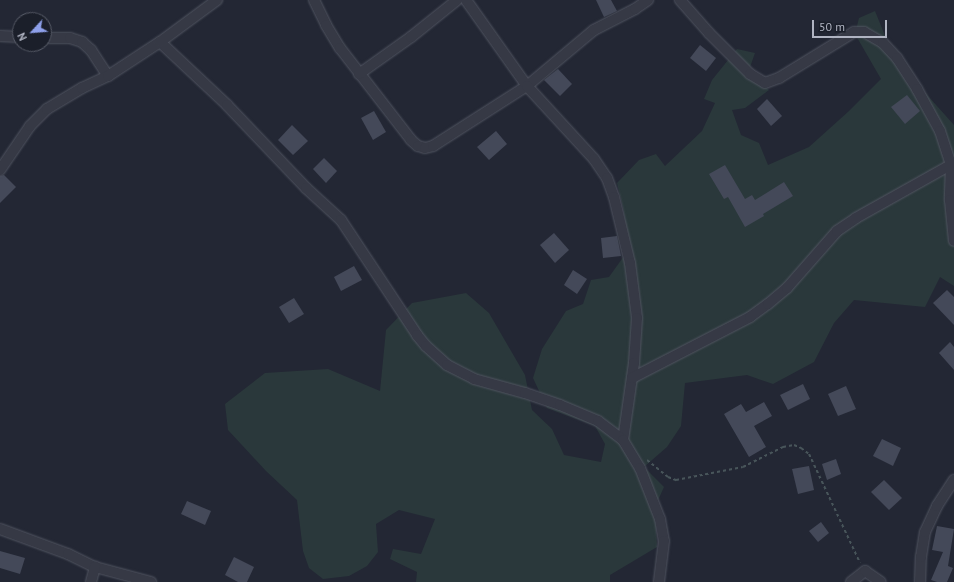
<!DOCTYPE html>
<style>
body{margin:0}
#map{position:relative;width:954px;height:582px;overflow:hidden;background:#232734;font-family:"PT Sans",sans-serif}
div>[style]{position:absolute}
[style*='--x']{left:calc(var(--x)*1px);top:calc(var(--y)*1px);width:calc(var(--w)*1px);rotate:calc(var(--a)*1deg)}
.green>*{inset:0;background:#2a383b}
.building>*{inset:0;background:#444959}
.path>*{height:2px;margin-top:-1px;transform-origin:0;background:repeating-linear-gradient(90deg,#48555a 0 3px,transparent 0 6px)}
.roads{filter:drop-shadow(0 0 1px #505460) drop-shadow(0 0 1px #505460)}
.minor>*{height:10px;margin:-5px;padding:0 5px;transform-origin:5px;border-radius:5px;background:#363945}
span{translate:-50% -50%;white-space:nowrap;text-align:center;line-height:1.15;-webkit-text-stroke:3px #1b1f2a;paint-order:stroke}
.north{position:absolute;left:12px;top:12px;width:40px;height:40px;box-sizing:border-box;background:#1b1f2a;border:1px solid #575b67;border-radius:50%;rotate:244deg;font-size:11px;font-weight:700;line-height:16px;text-align:center;color:#b0b4c2}
.north::after{content:'';display:block;margin:auto;width:14px;height:18px;background:#8ea0ea;clip-path:polygon(50% 0,100% 100%,50% 72%,0 100%)}
.scale{position:absolute;left:812px;top:20px;width:75px;height:18px;box-sizing:border-box;border:2px solid #b0b4c2;border-top:0;padding-left:5px;font-size:12px;line-height:14px;white-space:nowrap;color:#b0b4c2;-webkit-text-stroke:3px #1b1f2a;paint-order:stroke}
</style>
<div id="map">
<div class="green">
<i style="clip-path:polygon(875px 11px,894px 58px,954px 125px,954px 286px,940px 277px,925px 307px,854px 300px,834px 323px,814px 362px,773px 384px,747px 375px,685px 383px,681px 426px,667px 447px,644px 467px,664px 487px,655px 507px,657px 547px,610px 575px,610px 582px,416px 582px,417px 572px,390px 559px,393px 549px,421px 554px,435px 519px,399px 510px,376px 524px,378px 552px,367px 566px,349px 576px,323px 579px,309px 568px,303px 551px,297px 500px,266px 471px,228px 430px,225px 404px,265px 373px,328px 369px,380px 391px,386px 330px,412px 303px,466px 293px,489px 313px,525px 375px,532px 410px,552px 429px,564px 455px,601px 462px,605px 444px,595px 426px,547px 408px,533px 378px,542px 349px,566px 311px,583px 304px,591px 280px,609px 277px,629px 249px,623px 208px,617px 183px,639px 160px,656px 154px,665px 166px,702px 131px,715px 103px,704px 99px,712px 80px,737px 49px,755px 53px,749px 70px,769px 90px,745px 108px,732px 110px,741px 135px,759px 143px,768px 165px,809px 147px,849px 111px,881px 79px,855px 34px,859px 18px)"></i>
</div>
<div class="building">
<i style="clip-path:polygon(596px 0,611px 0,617px 11px,604px 17px)"></i>
<i style="clip-path:polygon(700px 45px,716px 58px,706px 71px,690px 58px)"></i>
<i style="clip-path:polygon(558px 69px,572px 84px,560px 96px,544px 80px)"></i>
<i style="clip-path:polygon(907px 95px,920px 111px,905px 124px,891px 107px)"></i>
<i style="clip-path:polygon(767px 99px,782px 116px,771px 126px,757px 109px)"></i>
<i style="clip-path:polygon(374px 111px,386px 132px,373px 140px,361px 118px)"></i>
<i style="clip-path:polygon(292px 125px,308px 141px,293px 155px,278px 140px)"></i>
<i style="clip-path:polygon(496px 131px,507px 144px,489px 160px,477px 147px)"></i>
<i style="clip-path:polygon(324px 158px,337px 171px,326px 183px,313px 169px)"></i>
<i style="clip-path:polygon(725px 165px,745px 199px,752px 195px,755px 200px,784px 182px,793px 196px,763px 214px,764px 216px,745px 227px,728px 197px,724px 199px,709px 174px)"></i>
<i style="clip-path:polygon(4px 175px,16px 187px,0 203px,0 176px)"></i>
<i style="clip-path:polygon(554px 233px,569px 250px,555px 263px,540px 245px)"></i>
<i style="clip-path:polygon(617px 236px,621px 256px,603px 258px,601px 238px)"></i>
<i style="clip-path:polygon(354px 266px,362px 280px,341px 291px,334px 277px)"></i>
<i style="clip-path:polygon(573px 270px,587px 279px,577px 294px,564px 285px)"></i>
<i style="clip-path:polygon(947px 290px,954px 297px,954px 325px,933px 303px)"></i>
<i style="clip-path:polygon(294px 298px,304px 314px,289px 323px,279px 307px)"></i>
<i style="clip-path:polygon(950px 342px,954px 347px,954px 370px,939px 353px)"></i>
<i style="clip-path:polygon(803px 384px,810px 399px,788px 410px,780px 395px)"></i>
<i style="clip-path:polygon(846px 386px,856px 409px,838px 416px,828px 394px)"></i>
<i style="clip-path:polygon(764px 402px,772px 416px,754px 426px,766px 447px,749px 457px,724px 414px,741px 404px,746px 412px)"></i>
<i style="clip-path:polygon(882px 439px,901px 448px,893px 466px,873px 456px)"></i>
<i style="clip-path:polygon(836px 459px,841px 474px,827px 480px,822px 464px)"></i>
<i style="clip-path:polygon(809px 466px,814px 490px,798px 494px,792px 469px)"></i>
<i style="clip-path:polygon(884px 480px,902px 498px,889px 510px,871px 492px)"></i>
<i style="clip-path:polygon(187px 501px,211px 511px,205px 525px,181px 514px)"></i>
<i style="clip-path:polygon(821px 522px,829px 533px,818px 542px,809px 531px)"></i>
<i style="clip-path:polygon(937px 526px,954px 529px,948px 566px,953px 568px,947px 582px,937px 582px,931px 580px,943px 552px,932px 550px)"></i>
<i style="clip-path:polygon(0 551px,25px 558px,20px 574px,0 568px)"></i>
<i style="clip-path:polygon(234px 557px,254px 567px,247px 582px,238px 582px,225px 575px)"></i>
</div>
<div class="path">
<i style="--x:647;--y:460;--w:27;--a:39"></i>
<i style="--x:668;--y:477;--w:9;--a:21"></i>
<i style="--x:676;--y:480;--w:68;--a:-11"></i>
<i style="--x:743;--y:467;--w:45;--a:-26.6"></i>
<i style="--x:783;--y:447;--w:11;--a:-10"></i>
<i style="--x:794;--y:445;--w:8;--a:23"></i>
<i style="--x:801;--y:448;--w:10;--a:37"></i>
<i style="--x:809;--y:454;--w:120;--a:64.9"></i>
</div>
<div class="roads">
<div class="minor">
<i style="--x:314;--y:0;--w:28;--a:64"></i>
<i style="--x:326;--y:25;--w:27;--a:59"></i>
<i style="--x:340;--y:48;--w:116;--a:52.3"></i>
<i style="--x:411;--y:140;--w:9;--a:41"></i>
<i style="--x:418;--y:146;--w:7;--a:16"></i>
<i style="--x:425;--y:148;--w:8;--a:-14"></i>
<i style="--x:433;--y:146;--w:112;--a:-32.6"></i>
<i style="--x:527;--y:86;--w:87;--a:-39.9"></i>
<i style="--x:594;--y:30;--w:46;--a:-27.1"></i>
<i style="--x:635;--y:9;--w:16;--a:-35"></i>
<i style="--x:466;--y:0;--w:105;--a:54.7"></i>
<i style="--x:527;--y:86;--w:99;--a:47.5"></i>
<i style="--x:594;--y:159;--w:23;--a:56"></i>
<i style="--x:607;--y:178;--w:20;--a:70"></i>
<i style="--x:614;--y:197;--w:68;--a:76.4"></i>
<i style="--x:630;--y:263;--w:55;--a:82.7"></i>
<i style="--x:637;--y:318;--w:45;--a:93.8"></i>
<i style="--x:634;--y:363;--w:78;--a:98.1"></i>
<i style="--x:680;--y:0;--w:44;--a:48.7"></i>
<i style="--x:709;--y:33;--w:58;--a:45"></i>
<i style="--x:750;--y:74;--w:17;--a:31"></i>
<i style="--x:765;--y:83;--w:15;--a:-20"></i>
<i style="--x:779;--y:78;--w:88;--a:-31.5"></i>
<i style="--x:854;--y:32;--w:10;--a:0"></i>
<i style="--x:864;--y:32;--w:22;--a:30"></i>
<i style="--x:883;--y:43;--w:21;--a:47"></i>
<i style="--x:897;--y:58;--w:37;--a:57"></i>
<i style="--x:917;--y:89;--w:48;--a:61.3"></i>
<i style="--x:940;--y:131;--w:36;--a:72"></i>
<i style="--x:951;--y:165;--w:35;--a:92"></i>
<i style="--x:950;--y:200;--w:41;--a:84.4"></i>
<i style="--x:0;--y:36;--w:20;--a:3"></i>
<i style="--x:44;--y:38;--w:26;--a:0"></i>
<i style="--x:70;--y:38;--w:13;--a:18"></i>
<i style="--x:82;--y:42;--w:12;--a:42"></i>
<i style="--x:91;--y:50;--w:31;--a:57"></i>
<i style="--x:160;--y:42;--w:92;--a:43.2"></i>
<i style="--x:227;--y:105;--w:115;--a:46.4"></i>
<i style="--x:306;--y:188;--w:47;--a:42.4"></i>
<i style="--x:341;--y:220;--w:138;--a:56.5"></i>
<i style="--x:417;--y:335;--w:14;--a:51"></i>
<i style="--x:426;--y:346;--w:28;--a:42"></i>
<i style="--x:447;--y:365;--w:30;--a:27"></i>
<i style="--x:474;--y:379;--w:53;--a:15.4"></i>
<i style="--x:525;--y:393;--w:37;--a:19"></i>
<i style="--x:560;--y:405;--w:41;--a:22.8"></i>
<i style="--x:598;--y:421;--w:31;--a:37"></i>
<i style="--x:623;--y:440;--w:33;--a:59"></i>
<i style="--x:640;--y:468;--w:55;--a:68.6"></i>
<i style="--x:660;--y:519;--w:22;--a:80"></i>
<i style="--x:664;--y:541;--w:41;--a:97"></i>
<i style="--x:359;--y:74;--w:64;--a:-35.4"></i>
<i style="--x:411;--y:37;--w:59;--a:-38.8"></i>
<i style="--x:0;--y:170;--w:53;--a:-55.7"></i>
<i style="--x:30;--y:126;--w:24;--a:-45"></i>
<i style="--x:47;--y:109;--w:41;--a:-31"></i>
<i style="--x:82;--y:88;--w:29;--a:-25"></i>
<i style="--x:108;--y:76;--w:62;--a:-33.2"></i>
<i style="--x:160;--y:42;--w:71;--a:-36.4"></i>
<i style="--x:632;--y:378;--w:133;--a:-27.3"></i>
<i style="--x:750;--y:317;--w:22;--a:-36"></i>
<i style="--x:768;--y:304;--w:25;--a:-40"></i>
<i style="--x:787;--y:288;--w:76;--a:-48.7"></i>
<i style="--x:837;--y:231;--w:23;--a:-34"></i>
<i style="--x:856;--y:218;--w:112;--a:-29.3"></i>
<i style="--x:0;--y:529;--w:72;--a:20.2"></i>
<i style="--x:68;--y:554;--w:30;--a:26"></i>
<i style="--x:95;--y:567;--w:58;--a:15"></i>
<i style="--x:91;--y:582;--w:16;--a:-75"></i>
<i style="--x:851;--y:582;--w:18;--a:-38"></i>
<i style="--x:865;--y:571;--w:19;--a:35"></i>
<i style="--x:920;--y:582;--w:25;--a:-88"></i>
<i style="--x:921;--y:557;--w:25;--a:-81"></i>
<i style="--x:925;--y:532;--w:29;--a:-65"></i>
<i style="--x:937;--y:506;--w:31;--a:-57"></i>
</div>
</div>
<div class="north">N</div>
<div class="scale">50 m</div>
</div>
